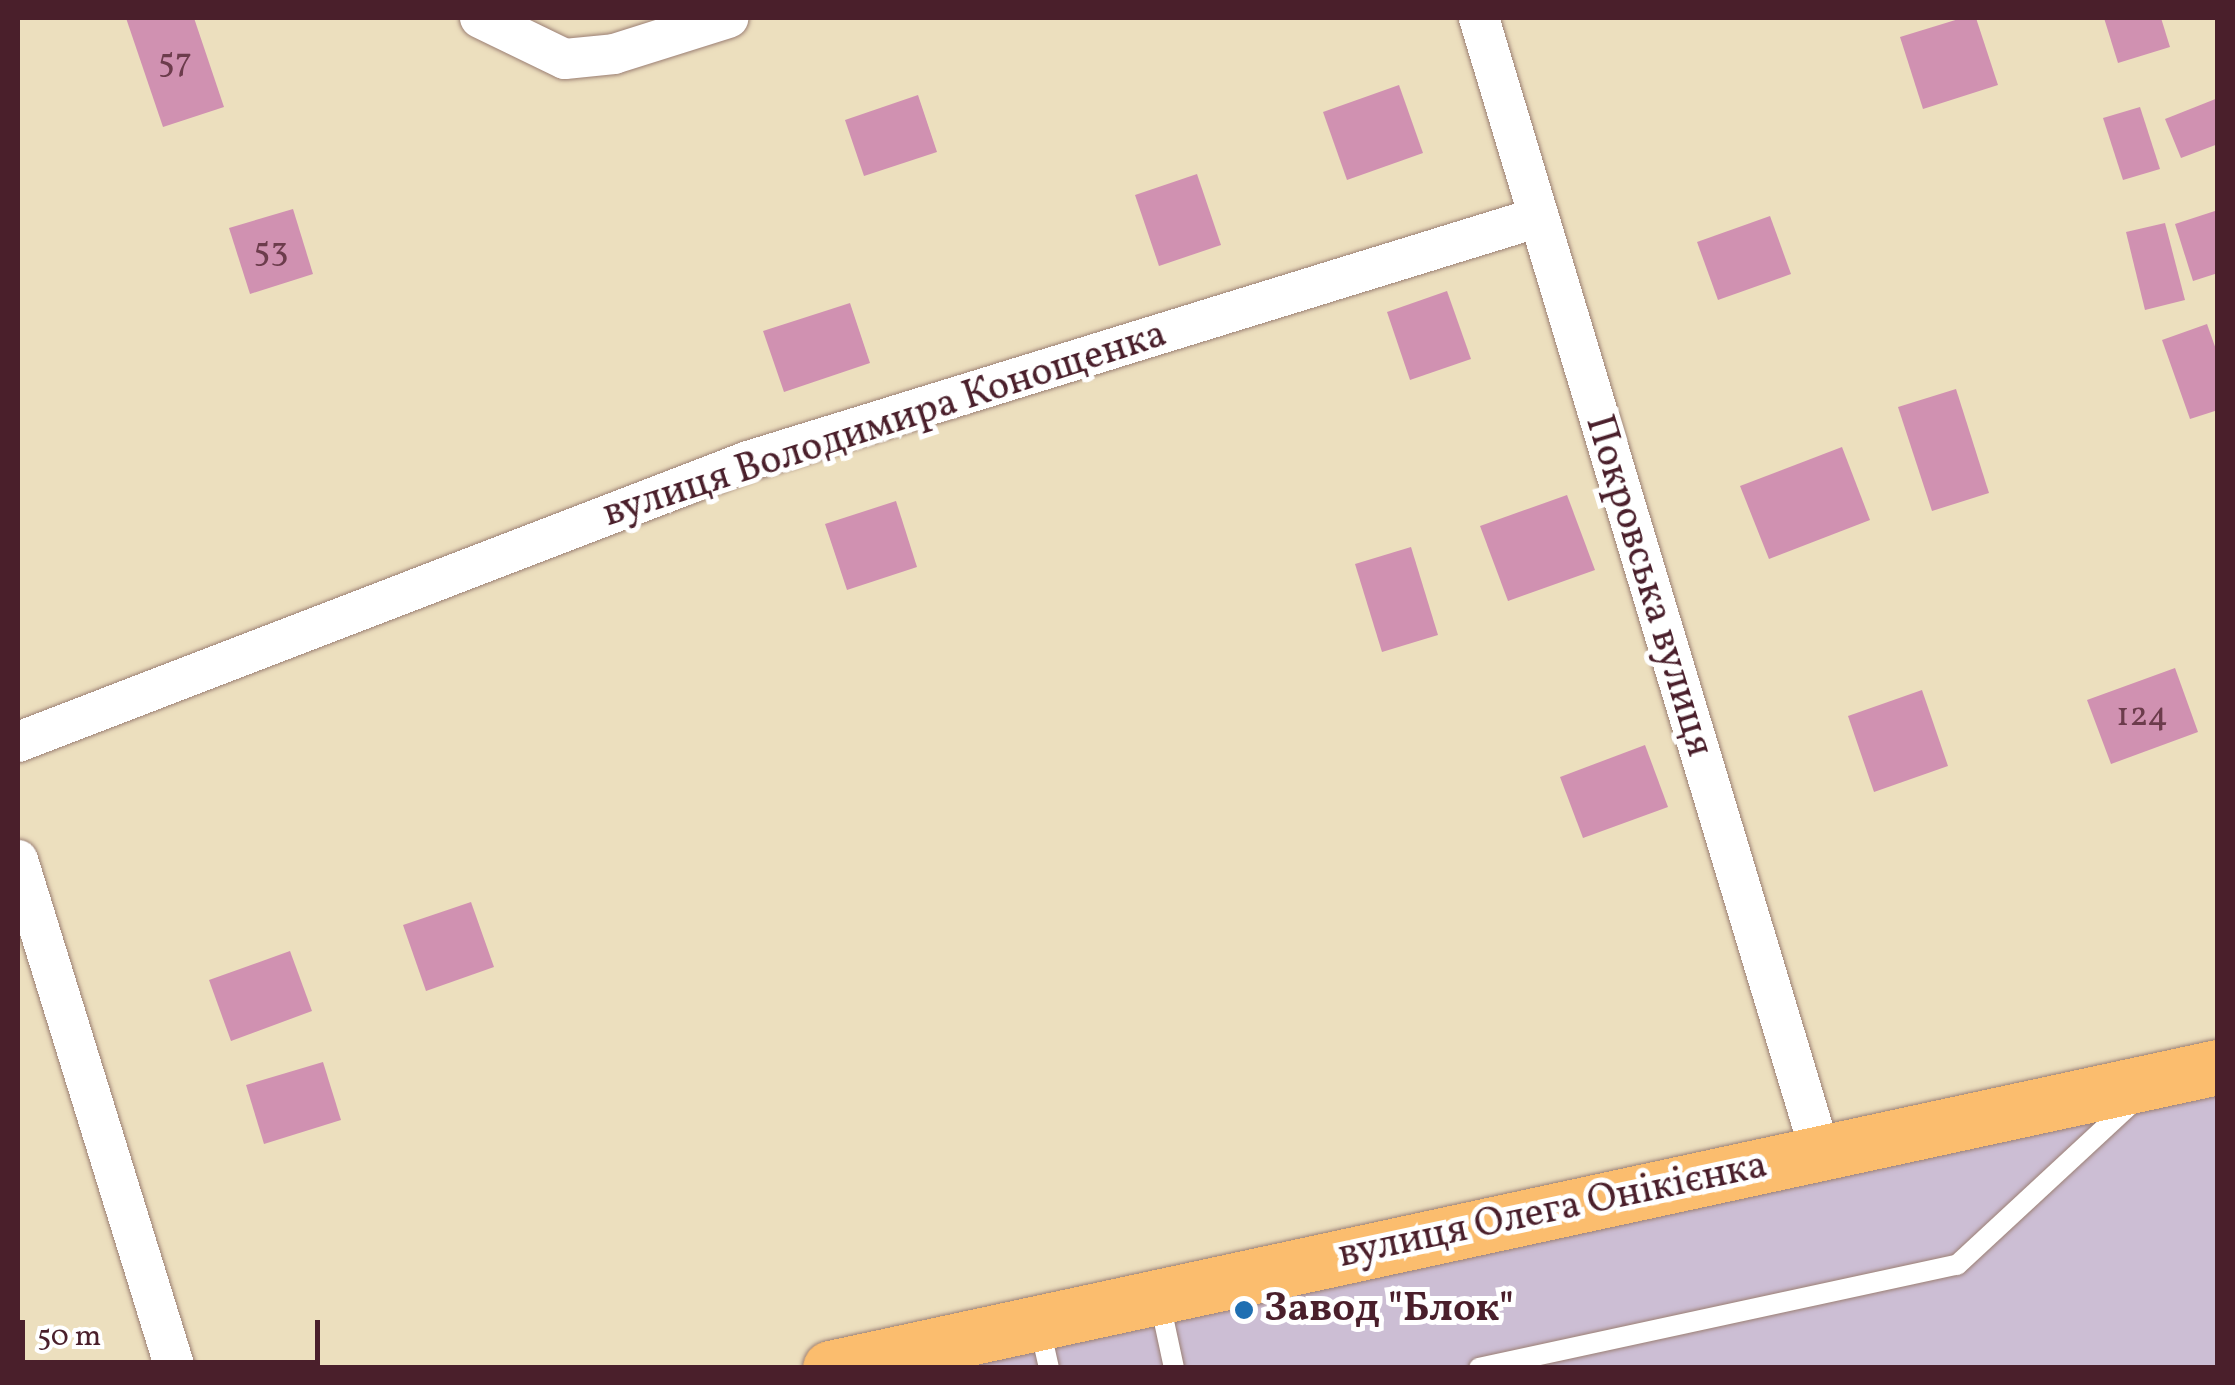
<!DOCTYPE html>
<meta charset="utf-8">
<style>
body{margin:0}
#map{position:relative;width:2235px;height:1385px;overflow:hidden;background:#ecdfbe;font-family:Vollkorn,serif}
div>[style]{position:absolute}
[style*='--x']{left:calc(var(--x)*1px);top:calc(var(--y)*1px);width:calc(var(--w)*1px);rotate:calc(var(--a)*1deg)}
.industrial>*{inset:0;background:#ccbed4}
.building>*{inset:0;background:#d091b1}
.roads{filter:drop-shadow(0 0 2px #9b7f74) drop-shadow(0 0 2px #9b7f74)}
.service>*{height:20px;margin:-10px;padding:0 10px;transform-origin:10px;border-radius:10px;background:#fff}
.minor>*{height:40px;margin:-20px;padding:0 20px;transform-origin:20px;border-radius:20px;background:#fff}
.primary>*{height:55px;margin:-27.5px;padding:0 27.5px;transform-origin:27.5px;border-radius:27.5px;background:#fbbd6e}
.dots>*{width:28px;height:28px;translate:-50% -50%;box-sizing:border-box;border:5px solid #fff;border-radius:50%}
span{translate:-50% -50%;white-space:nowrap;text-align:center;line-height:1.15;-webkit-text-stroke:10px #fff;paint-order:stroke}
.number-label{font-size:35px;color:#6c3c4c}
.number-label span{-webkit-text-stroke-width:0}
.street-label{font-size:40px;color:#4a1f2b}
.poi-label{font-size:40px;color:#4a1f2b;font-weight:700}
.left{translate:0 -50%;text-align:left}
.frame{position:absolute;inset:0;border:20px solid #4a1f2b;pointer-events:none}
.scale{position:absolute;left:20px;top:1320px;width:300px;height:45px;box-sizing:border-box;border:5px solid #4a1f2b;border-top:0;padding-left:12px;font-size:30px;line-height:35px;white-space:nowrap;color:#4a1f2b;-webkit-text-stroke:8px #fff;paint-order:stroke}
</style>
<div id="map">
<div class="industrial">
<i style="clip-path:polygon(2217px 1067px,2217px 1367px,830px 1368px)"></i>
</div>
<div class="building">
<i style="clip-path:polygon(126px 18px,194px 18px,224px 107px,163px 127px)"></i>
<i style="clip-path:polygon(1962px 18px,1976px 18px,1998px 85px,1923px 109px,1900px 37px)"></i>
<i style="clip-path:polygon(2104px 18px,2161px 18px,2170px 47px,2118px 63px)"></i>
<i style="clip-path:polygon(1399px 85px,1423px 153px,1347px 180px,1323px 112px)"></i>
<i style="clip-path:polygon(918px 95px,937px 152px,864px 176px,845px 120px)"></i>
<i style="clip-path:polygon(2218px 98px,2218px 144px,2181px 158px,2165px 119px)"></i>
<i style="clip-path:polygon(2140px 107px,2160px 169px,2123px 180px,2103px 118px)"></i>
<i style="clip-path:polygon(1197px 174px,1221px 245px,1159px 266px,1135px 195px)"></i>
<i style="clip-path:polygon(293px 209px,313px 274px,250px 294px,229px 228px)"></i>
<i style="clip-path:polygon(2218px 210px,2218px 273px,2193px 281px,2175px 224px)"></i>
<i style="clip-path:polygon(1770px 216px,1791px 274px,1718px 300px,1697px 242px)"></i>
<i style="clip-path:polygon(2165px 223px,2185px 300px,2145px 310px,2126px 232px)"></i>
<i style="clip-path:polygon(1447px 291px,1471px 359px,1410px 380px,1387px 312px)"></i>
<i style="clip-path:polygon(850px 303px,870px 363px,784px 392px,763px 331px)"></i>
<i style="clip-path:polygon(2207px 324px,2218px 355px,2218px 410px,2190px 419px,2162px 340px)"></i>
<i style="clip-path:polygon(1956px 389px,1989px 493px,1932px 511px,1898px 407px)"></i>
<i style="clip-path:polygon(1842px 447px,1870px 520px,1769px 559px,1740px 486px)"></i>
<i style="clip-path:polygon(1567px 495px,1595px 570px,1508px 601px,1480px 526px)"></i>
<i style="clip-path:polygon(896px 501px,917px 567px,847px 590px,825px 524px)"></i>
<i style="clip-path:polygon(1411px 547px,1438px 635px,1382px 652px,1355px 564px)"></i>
<i style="clip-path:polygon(2175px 668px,2198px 732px,2111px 764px,2087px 700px)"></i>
<i style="clip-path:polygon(1922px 690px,1948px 766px,1874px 792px,1848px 716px)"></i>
<i style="clip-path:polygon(1645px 745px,1668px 807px,1583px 838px,1560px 777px)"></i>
<i style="clip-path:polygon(471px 902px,494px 967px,426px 991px,403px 925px)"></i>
<i style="clip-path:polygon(290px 951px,312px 1011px,231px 1041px,209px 980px)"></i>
<i style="clip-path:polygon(323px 1062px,341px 1120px,264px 1144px,246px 1085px)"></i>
</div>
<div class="roads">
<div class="service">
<i style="--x:1159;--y:1298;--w:72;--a:77.9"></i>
<i style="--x:1039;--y:1324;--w:45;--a:77.2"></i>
<i style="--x:1479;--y:1368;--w:489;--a:-12.2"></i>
<i style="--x:1957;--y:1265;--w:244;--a:-42.8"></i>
</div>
<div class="minor">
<i style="--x:480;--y:18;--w:94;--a:25.8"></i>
<i style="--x:565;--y:59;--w:49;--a:-5.8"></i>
<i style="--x:614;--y:54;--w:120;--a:-17.5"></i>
<i style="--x:1479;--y:18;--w:1186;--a:73.25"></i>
<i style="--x:18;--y:742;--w:782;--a:-21.05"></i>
<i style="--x:748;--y:461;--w:825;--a:-17.14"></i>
<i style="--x:18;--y:860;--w:532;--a:72.83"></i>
</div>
<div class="primary">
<i style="--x:830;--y:1368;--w:1420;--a:-12.24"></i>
</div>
</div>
<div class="dots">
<i style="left:1244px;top:1310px;background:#1f6fb2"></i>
</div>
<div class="number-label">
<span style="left:175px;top:62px">57</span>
<span style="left:271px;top:251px">53</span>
<span style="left:2142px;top:716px">124</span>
</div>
<div class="street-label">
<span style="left:885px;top:425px;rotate:-18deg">вулиця Володимира Конощенка</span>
<span style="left:1648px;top:586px;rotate:73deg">Покровська вулиця</span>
<span style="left:1553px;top:1211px;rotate:-12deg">вулиця Олега Онікієнка</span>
</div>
<div class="poi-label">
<span class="left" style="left:1264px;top:1310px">Завод "Блок"</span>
</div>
<div class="frame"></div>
<div class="scale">50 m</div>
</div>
